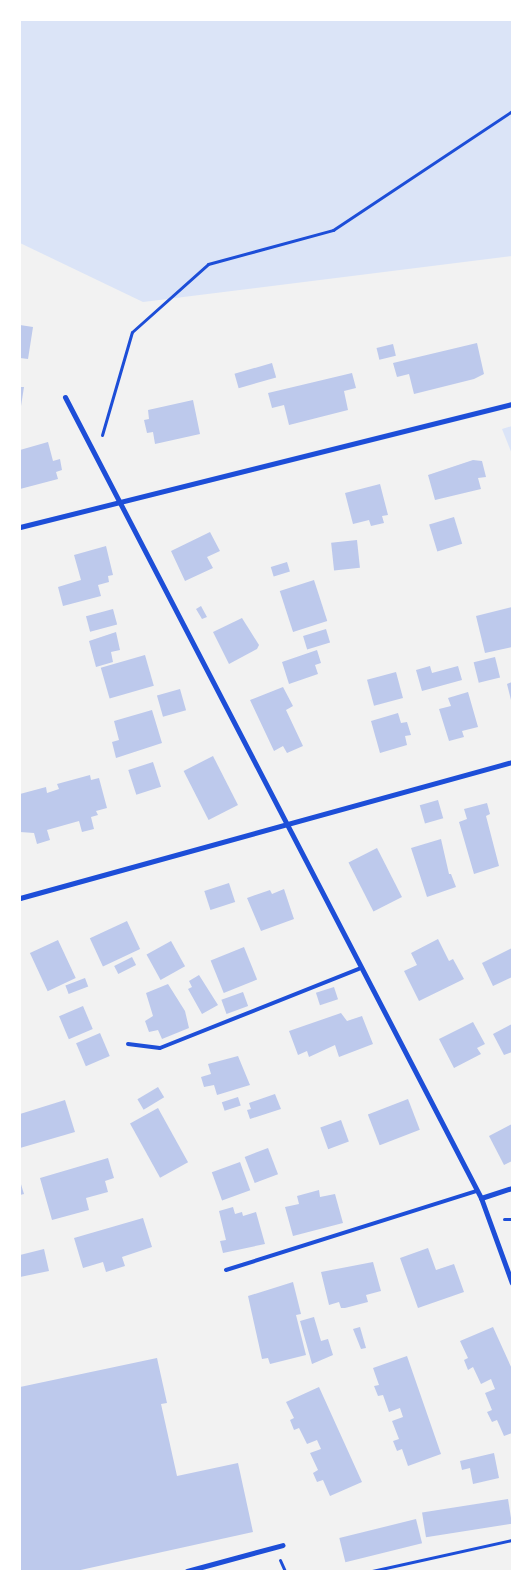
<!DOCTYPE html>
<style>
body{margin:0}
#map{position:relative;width:532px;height:1591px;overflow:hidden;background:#f2f2f2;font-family:"Times New Roman",serif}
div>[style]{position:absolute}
.green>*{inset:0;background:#dbe4f7}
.building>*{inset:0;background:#bdc9ec;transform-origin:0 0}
.path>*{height:3px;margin:-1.5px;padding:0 1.5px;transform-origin:1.5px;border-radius:1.5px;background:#1d4ed8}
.service>*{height:4px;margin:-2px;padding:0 2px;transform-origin:2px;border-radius:2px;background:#1d4ed8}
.minor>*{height:5px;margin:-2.5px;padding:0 2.5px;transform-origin:2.5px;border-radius:2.5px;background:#1d4ed8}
span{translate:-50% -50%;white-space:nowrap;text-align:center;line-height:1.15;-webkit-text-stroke:5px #fff;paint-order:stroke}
.frame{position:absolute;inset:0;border:21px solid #fff;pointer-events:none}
</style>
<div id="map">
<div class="green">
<i style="clip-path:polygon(20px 20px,512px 20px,512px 256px,143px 302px,20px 243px)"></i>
<i style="clip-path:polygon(512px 426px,512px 454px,502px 429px)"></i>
</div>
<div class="building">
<i style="clip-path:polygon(20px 325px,33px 327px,28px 359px,20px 358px)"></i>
<i style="clip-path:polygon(477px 343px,484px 374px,474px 379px,414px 394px,409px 374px,397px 377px,393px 363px)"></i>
<i style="left:393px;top:344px;width:12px;height:17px;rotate:76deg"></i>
<i style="left:272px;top:363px;width:15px;height:39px;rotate:74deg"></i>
<i style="clip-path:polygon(352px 373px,356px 388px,344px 391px,348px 410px,289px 425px,284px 405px,272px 408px,268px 393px)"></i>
<i style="clip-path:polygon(20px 387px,24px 387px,21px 406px,20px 406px)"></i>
<i style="clip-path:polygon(193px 400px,200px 434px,155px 444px,153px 432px,147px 433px,144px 420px,149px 419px,148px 410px)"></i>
<i style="clip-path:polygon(48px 442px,53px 461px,60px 459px,62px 470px,56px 472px,58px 479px,20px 489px,20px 450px)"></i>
<i style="clip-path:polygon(473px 460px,482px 461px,486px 477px,478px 478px,481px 489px,435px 500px,428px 475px)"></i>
<i style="clip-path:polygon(380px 484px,388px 515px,382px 516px,384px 523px,371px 526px,369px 520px,353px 524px,345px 493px)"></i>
<i style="left:454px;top:517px;width:28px;height:26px;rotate:73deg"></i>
<i style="clip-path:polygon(210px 532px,220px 551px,207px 557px,213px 568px,185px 581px,171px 551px)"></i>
<i style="left:357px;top:540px;width:28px;height:26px;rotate:84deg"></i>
<i style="clip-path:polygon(106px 546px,113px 575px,108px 576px,109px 582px,98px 585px,101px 596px,63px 606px,58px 587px,81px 580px,74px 555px)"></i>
<i style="left:287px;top:562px;width:10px;height:17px;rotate:73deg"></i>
<i style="left:314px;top:580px;width:43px;height:36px;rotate:72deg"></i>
<i style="clip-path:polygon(201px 606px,207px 617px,202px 619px,196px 609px)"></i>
<i style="clip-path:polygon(512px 607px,512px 647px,485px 653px,476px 616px)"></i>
<i style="left:113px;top:609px;width:16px;height:28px;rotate:75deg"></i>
<i style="clip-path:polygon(242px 618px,259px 645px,257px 649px,229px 664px,213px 632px)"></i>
<i style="left:326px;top:629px;width:14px;height:24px;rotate:73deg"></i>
<i style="clip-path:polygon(116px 632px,120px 650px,111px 652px,113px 662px,96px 667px,89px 641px)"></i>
<i style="clip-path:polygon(317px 650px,321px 663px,315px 665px,318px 674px,289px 684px,282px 662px)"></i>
<i style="left:145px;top:655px;width:32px;height:46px;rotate:74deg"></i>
<i style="left:495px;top:657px;width:21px;height:22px;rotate:76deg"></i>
<i style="clip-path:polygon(430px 666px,432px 673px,458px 666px,462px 680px,422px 691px,416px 670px)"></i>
<i style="left:396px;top:672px;width:27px;height:30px;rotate:75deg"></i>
<i style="clip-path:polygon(512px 682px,512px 700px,511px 700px,507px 684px)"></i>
<i style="clip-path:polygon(283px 687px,293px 706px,286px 710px,303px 746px,287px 753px,283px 746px,274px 751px,250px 700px)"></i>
<i style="left:180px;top:689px;width:22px;height:24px;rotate:74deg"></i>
<i style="clip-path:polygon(468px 692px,478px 727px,462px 731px,464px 737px,449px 741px,439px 709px,451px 706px,448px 698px)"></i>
<i style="clip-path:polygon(152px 710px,162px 743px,116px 758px,112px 742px,119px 740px,114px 721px)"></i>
<i style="clip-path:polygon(398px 713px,401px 723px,407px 722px,411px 735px,405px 736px,407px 745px,380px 753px,371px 721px)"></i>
<i style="left:213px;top:756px;width:55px;height:33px;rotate:63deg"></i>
<i style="left:153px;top:762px;width:26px;height:26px;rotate:72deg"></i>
<i style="clip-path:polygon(90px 775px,91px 780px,99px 778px,107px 808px,96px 811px,98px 815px,91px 817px,94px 829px,82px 832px,79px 821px,47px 830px,50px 840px,37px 844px,34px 833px,20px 832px,20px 794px,46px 787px,47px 793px,59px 789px,57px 784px)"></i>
<i style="left:438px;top:800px;width:19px;height:19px;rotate:74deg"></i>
<i style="clip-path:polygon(487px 803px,490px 814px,486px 816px,499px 866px,474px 874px,459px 822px,467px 819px,464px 809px)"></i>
<i style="clip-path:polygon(441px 839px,449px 874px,451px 874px,456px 887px,427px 897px,411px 848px)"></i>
<i style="left:377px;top:848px;width:55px;height:32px;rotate:63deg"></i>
<i style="left:229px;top:883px;width:20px;height:26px;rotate:72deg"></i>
<i style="clip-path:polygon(284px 889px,294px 919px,261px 931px,247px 898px,270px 890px,272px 894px)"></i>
<i style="left:127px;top:921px;width:31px;height:41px;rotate:65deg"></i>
<i style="clip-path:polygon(438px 939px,449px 961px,453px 959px,464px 979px,419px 1001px,404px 971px,417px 965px,411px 953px)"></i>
<i style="left:58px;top:940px;width:42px;height:31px;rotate:65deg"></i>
<i style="left:171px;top:941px;width:29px;height:28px;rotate:61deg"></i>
<i style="left:244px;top:947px;width:35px;height:36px;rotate:68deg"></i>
<i style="clip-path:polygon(512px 948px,512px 977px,493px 986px,482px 963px)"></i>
<i style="left:132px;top:957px;width:9px;height:20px;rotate:63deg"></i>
<i style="clip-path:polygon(199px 975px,218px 1005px,202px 1014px,188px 989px,192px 987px,189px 981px)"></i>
<i style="left:85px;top:978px;width:9px;height:21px;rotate:69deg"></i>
<i style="clip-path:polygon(168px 984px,185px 1011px,189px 1028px,162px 1039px,158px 1030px,149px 1032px,145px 1021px,153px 1016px,146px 993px)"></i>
<i style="left:334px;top:987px;width:13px;height:19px;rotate:72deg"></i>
<i style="left:243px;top:992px;width:15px;height:23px;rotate:70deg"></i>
<i style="left:83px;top:1006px;width:25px;height:26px;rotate:67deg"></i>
<i style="clip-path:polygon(341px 1013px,347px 1021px,362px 1016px,373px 1044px,339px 1057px,335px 1045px,309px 1057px,307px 1051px,298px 1055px,289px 1031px)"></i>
<i style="clip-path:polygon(473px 1022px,485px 1044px,477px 1048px,481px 1054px,454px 1068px,439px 1039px)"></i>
<i style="clip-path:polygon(512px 1024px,512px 1052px,504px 1055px,493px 1034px)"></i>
<i style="left:100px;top:1033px;width:25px;height:26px;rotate:67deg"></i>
<i style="clip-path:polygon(238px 1056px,250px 1085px,217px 1095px,214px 1085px,204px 1087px,201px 1077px,211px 1074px,208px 1064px)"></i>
<i style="left:158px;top:1087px;width:12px;height:24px;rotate:59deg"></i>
<i style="clip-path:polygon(275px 1094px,281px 1109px,250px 1119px,247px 1110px,251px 1109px,249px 1103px)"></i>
<i style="left:238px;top:1097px;width:9px;height:17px;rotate:72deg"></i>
<i style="left:408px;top:1099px;width:33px;height:43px;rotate:69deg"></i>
<i style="clip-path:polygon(65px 1100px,75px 1132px,20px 1148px,20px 1114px)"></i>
<i style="left:158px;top:1108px;width:62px;height:32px;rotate:61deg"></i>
<i style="left:341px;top:1120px;width:23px;height:22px;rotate:70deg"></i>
<i style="clip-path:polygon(512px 1124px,512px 1161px,504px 1165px,489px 1136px)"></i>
<i style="left:268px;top:1148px;width:28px;height:25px;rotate:69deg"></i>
<i style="clip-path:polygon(108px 1158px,114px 1178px,105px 1181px,108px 1192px,86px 1198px,89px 1210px,52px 1220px,40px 1178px)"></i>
<i style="left:240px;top:1162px;width:30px;height:30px;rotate:70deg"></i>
<i style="clip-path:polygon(20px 1181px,24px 1194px,20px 1195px)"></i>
<i style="clip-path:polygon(319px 1190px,320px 1197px,335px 1194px,343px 1223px,293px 1236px,285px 1207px,299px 1204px,297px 1196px)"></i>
<i style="clip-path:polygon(233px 1207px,235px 1214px,242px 1212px,243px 1216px,256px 1212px,265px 1244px,223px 1253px,220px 1241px,226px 1240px,219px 1211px)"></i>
<i style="clip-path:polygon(143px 1218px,152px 1247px,122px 1257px,125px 1266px,106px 1272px,103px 1262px,83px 1268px,74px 1238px)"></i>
<i style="clip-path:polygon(428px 1248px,436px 1270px,454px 1264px,464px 1292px,418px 1308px,400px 1258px)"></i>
<i style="clip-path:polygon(44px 1249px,49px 1271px,20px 1277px,20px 1255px)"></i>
<i style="clip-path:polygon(373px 1262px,381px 1291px,366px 1295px,368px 1302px,345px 1308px,341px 1308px,339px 1302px,329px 1305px,321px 1272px)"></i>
<i style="clip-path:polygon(293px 1282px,301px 1314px,296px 1315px,306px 1355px,270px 1364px,268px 1358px,262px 1359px,248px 1296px)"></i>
<i style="clip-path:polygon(314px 1317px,321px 1341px,328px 1339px,333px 1355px,312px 1364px,300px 1321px)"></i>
<i style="clip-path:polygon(360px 1327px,366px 1348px,361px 1349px,353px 1329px)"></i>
<i style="clip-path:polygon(493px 1327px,512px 1369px,512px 1433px,504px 1436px,497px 1420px,492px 1422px,487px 1412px,492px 1410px,485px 1393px,495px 1389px,491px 1379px,481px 1384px,473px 1367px,468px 1370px,464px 1360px,468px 1358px,460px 1341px)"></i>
<i style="clip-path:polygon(407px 1356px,441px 1454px,408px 1466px,402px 1449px,397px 1451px,393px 1441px,399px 1439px,392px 1421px,403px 1417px,400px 1408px,389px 1412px,383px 1395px,378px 1396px,374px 1386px,379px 1385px,373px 1368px)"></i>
<i style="clip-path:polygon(157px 1358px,167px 1403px,161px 1404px,177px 1476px,238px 1463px,253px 1532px,76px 1571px,20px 1571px,20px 1387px)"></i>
<i style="clip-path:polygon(319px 1387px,362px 1482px,330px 1496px,323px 1480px,317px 1482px,313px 1473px,318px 1470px,310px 1453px,321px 1449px,317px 1440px,307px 1444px,299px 1428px,294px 1430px,290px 1420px,294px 1418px,286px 1402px)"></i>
<i style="clip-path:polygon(494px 1453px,499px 1478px,473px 1484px,470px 1468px,462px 1470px,460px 1461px)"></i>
<i style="left:508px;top:1499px;width:25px;height:87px;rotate:81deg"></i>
<i style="left:416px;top:1519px;width:25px;height:79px;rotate:76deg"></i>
</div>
<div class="path">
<i style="left:102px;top:435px;width:107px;rotate:-73.8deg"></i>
<i style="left:132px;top:332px;width:102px;rotate:-41.8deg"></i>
<i style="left:208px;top:264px;width:130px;rotate:-15.2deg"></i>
<i style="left:333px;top:230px;width:215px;rotate:-33.6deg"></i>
<i style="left:504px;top:1219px;width:8px"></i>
<i style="left:280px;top:1560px;width:12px;rotate:66deg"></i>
<i style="left:372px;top:1571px;width:143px;rotate:-12.5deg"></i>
</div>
<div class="service">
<i style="left:128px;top:1044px;width:32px;rotate:7deg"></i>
<i style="left:160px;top:1048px;width:214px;rotate:-21.7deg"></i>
<i style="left:226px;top:1270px;width:263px;rotate:-17.5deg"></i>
</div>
<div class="minor">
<i style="left:65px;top:397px;width:903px;rotate:62.55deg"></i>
<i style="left:481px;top:1198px;width:90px;rotate:70deg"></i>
<i style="left:20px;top:527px;width:507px;rotate:-14.04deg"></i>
<i style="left:20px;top:898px;width:510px;rotate:-15.45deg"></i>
<i style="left:481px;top:1198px;width:33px;rotate:-18deg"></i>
<i style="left:187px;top:1571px;width:99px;rotate:-15.2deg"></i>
</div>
<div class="frame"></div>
</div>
